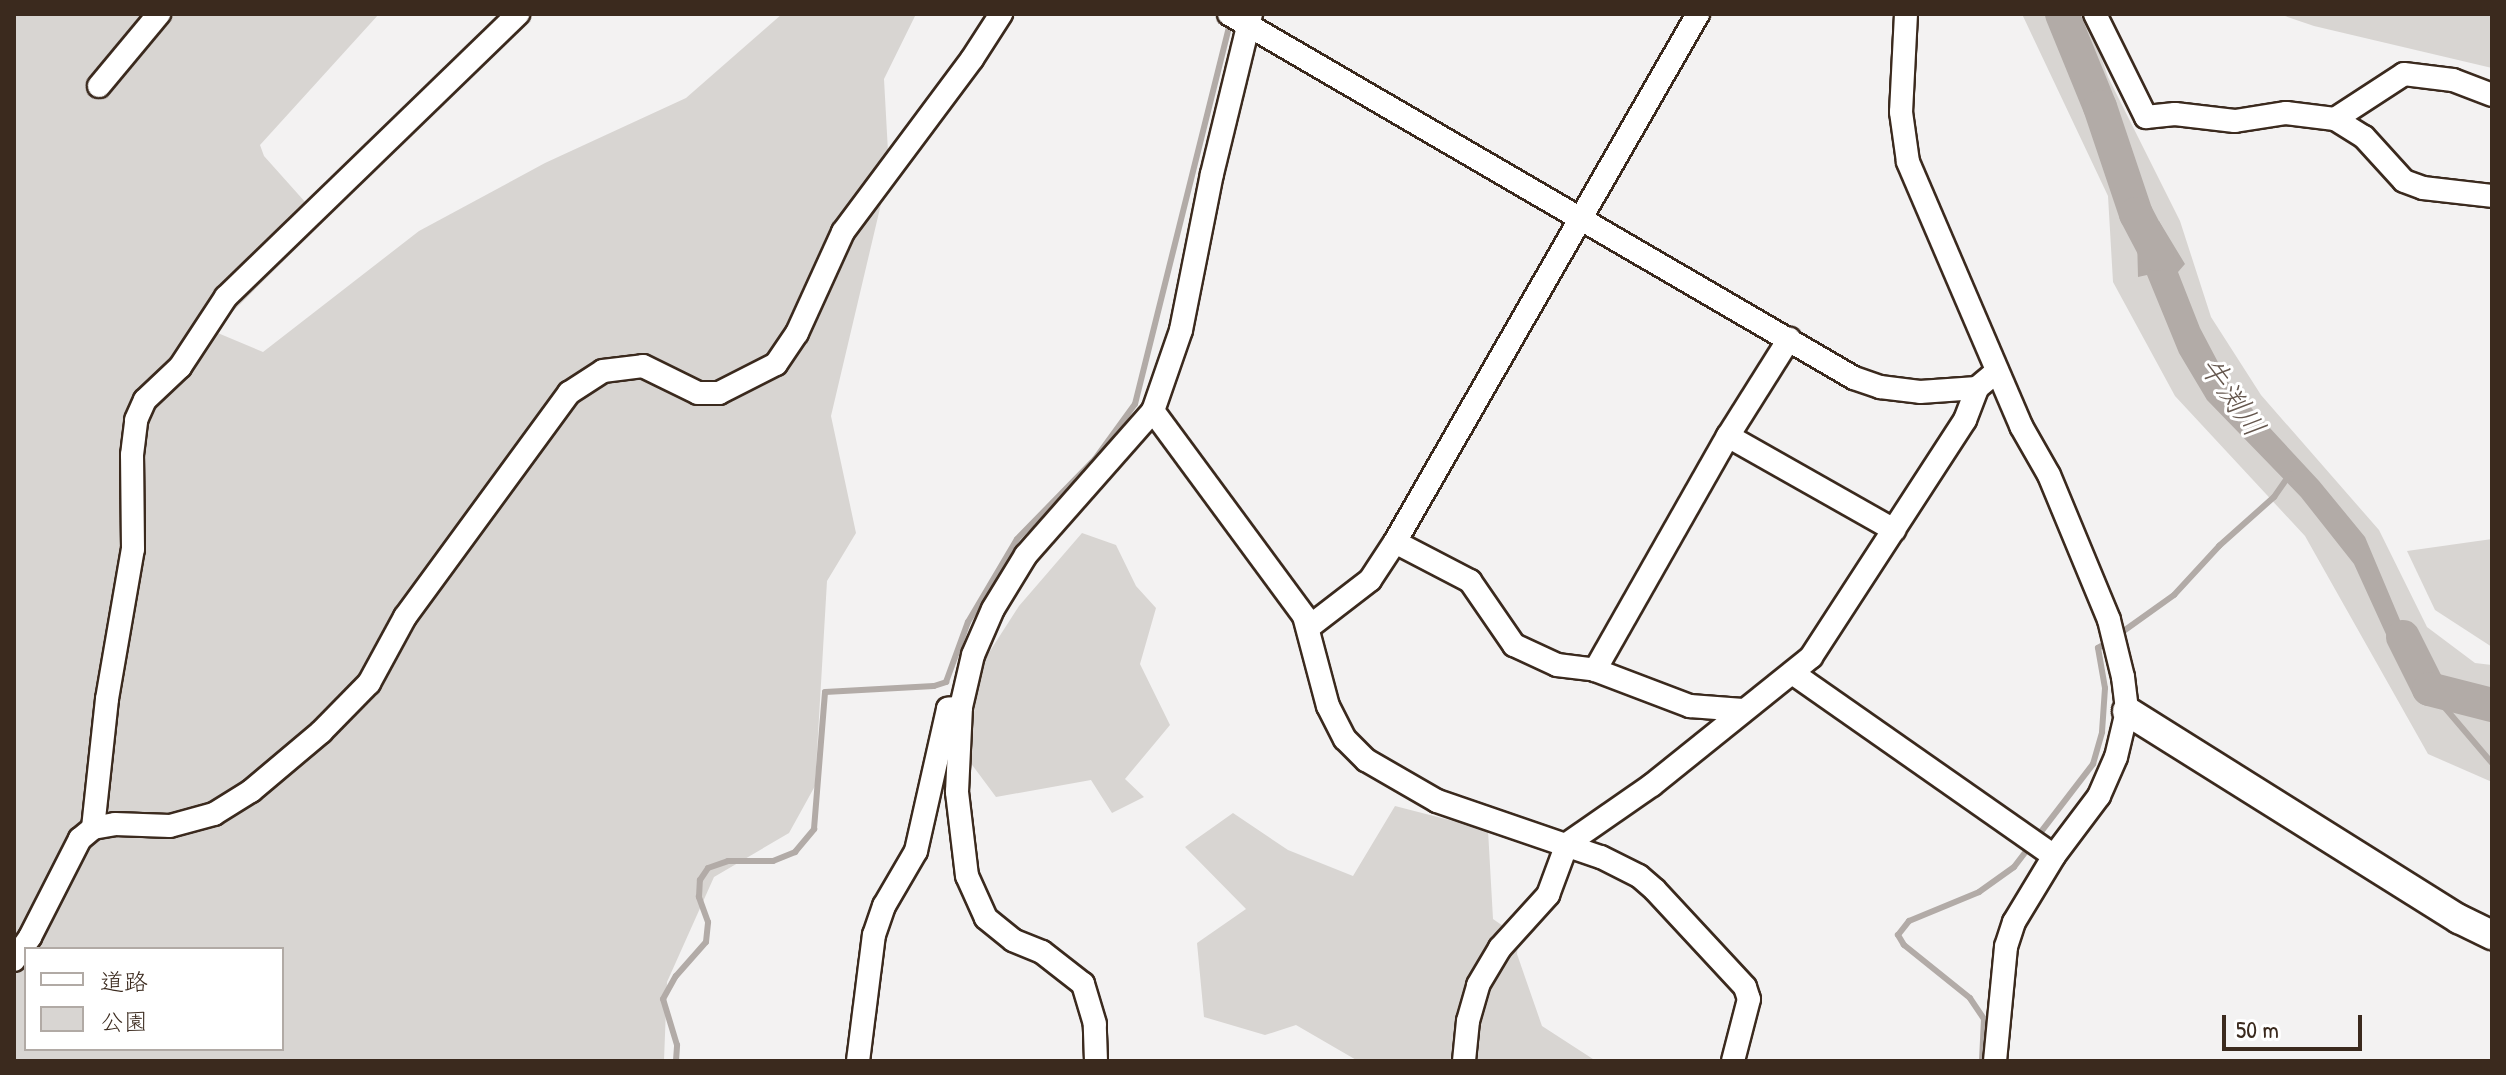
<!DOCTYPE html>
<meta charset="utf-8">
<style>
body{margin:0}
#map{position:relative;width:2506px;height:1075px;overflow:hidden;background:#f3f2f2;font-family:"Patrick Hand","Klee One",sans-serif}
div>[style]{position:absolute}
.green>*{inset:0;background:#d8d5d2}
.water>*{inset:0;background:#b2aba7}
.stream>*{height:6px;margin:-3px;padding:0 3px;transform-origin:3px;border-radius:3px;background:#b2aba7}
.river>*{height:34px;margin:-17px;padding:0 17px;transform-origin:17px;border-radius:17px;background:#b2aba7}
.roads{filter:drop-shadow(2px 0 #3b2a1e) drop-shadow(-2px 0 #3b2a1e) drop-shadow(0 2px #3b2a1e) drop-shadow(0 -2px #3b2a1e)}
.minor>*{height:22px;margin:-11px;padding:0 11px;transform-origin:11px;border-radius:11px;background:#fff}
.tertiary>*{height:28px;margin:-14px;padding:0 14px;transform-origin:14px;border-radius:14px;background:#fff}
span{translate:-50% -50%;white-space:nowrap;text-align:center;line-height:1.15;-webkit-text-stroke:6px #fff;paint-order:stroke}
.water-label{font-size:30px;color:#65574e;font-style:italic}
.frame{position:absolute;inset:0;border:16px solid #3b2a1e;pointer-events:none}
.legend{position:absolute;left:24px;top:947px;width:260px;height:104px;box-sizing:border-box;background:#fff;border:2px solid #b1aaa5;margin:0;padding:10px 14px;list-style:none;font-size:24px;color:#3b2a1e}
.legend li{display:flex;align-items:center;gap:16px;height:40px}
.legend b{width:40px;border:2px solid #b1aaa5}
.scale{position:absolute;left:2222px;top:1015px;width:140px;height:36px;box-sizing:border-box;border:4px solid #3b2a1e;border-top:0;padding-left:10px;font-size:24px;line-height:28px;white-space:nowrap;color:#3b2a1e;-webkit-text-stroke:6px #fff;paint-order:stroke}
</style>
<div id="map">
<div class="green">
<i style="clip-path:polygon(evenodd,14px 14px,379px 14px,260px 145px,264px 156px,323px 222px,213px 331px,263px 352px,419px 231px,545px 163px,686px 98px,782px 14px,916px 14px,884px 79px,889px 170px,831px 416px,856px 533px,827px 581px,815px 786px,789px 833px,714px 877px,667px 982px,664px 1061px,14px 1061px,14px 14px,26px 949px,282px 949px,282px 1049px,26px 1049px,26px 949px)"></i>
<i style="clip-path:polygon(2022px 14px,2086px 14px,2108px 77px,2180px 221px,2211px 317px,2261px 395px,2379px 530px,2427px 627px,2475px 663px,2492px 665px,2492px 782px,2428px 754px,2305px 536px,2175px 396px,2113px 282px,2108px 196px)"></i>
<i style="clip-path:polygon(2279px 14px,2492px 14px,2492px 68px,2314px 26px)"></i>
<i style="clip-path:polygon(1082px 533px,1116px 545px,1136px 586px,1156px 608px,1140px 664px,1170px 725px,1125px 779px,1144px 797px,1112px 813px,1091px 780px,996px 797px,967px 758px,981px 665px,1019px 606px)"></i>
<i style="clip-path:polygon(2492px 539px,2492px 647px,2435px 610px,2407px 551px)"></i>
<i style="clip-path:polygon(1395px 806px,1488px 830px,1493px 919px,1519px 937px,1517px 954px,1542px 1026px,1596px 1061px,1358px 1061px,1296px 1025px,1265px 1035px,1204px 1017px,1197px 943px,1246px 909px,1185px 847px,1233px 813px,1288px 850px,1353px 876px)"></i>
</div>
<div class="water">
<i style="clip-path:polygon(2136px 214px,2152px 224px,2159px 221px,2185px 264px,2178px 272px,2200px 328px,2230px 385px,2319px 481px,2365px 537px,2429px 689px,2395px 654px,2354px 564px,2301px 497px,2207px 400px,2179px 353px,2147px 275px,2138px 277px,2137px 238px,2140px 228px)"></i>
</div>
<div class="stream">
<i style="left:2118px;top:635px;width:69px;rotate:-35.5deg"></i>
<i style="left:2174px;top:595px;width:67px;rotate:-47.4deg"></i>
<i style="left:2219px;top:546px;width:74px;rotate:-41.7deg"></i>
<i style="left:2274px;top:497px;width:28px;rotate:-55deg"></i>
<i style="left:2429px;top:689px;width:97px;rotate:49.6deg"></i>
<i style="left:676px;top:1061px;width:16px;rotate:-86deg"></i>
<i style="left:677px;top:1045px;width:48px;rotate:-106.9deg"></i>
<i style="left:663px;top:999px;width:26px;rotate:-61deg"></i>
<i style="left:676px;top:976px;width:45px;rotate:-48.6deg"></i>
<i style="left:706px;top:942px;width:20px;rotate:-84deg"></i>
<i style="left:708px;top:922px;width:27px;rotate:-110deg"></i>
<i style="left:699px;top:897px;width:17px;rotate:-87deg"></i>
<i style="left:700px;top:880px;width:14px;rotate:-56deg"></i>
<i style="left:708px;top:868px;width:21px;rotate:-19deg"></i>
<i style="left:728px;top:861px;width:45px"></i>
<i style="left:773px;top:861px;width:24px;rotate:-22deg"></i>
<i style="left:795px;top:852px;width:30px;rotate:-50deg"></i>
<i style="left:814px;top:829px;width:137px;rotate:-85.4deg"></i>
<i style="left:825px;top:692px;width:109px;rotate:-3.2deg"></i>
<i style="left:934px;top:686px;width:13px;rotate:-18deg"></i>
<i style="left:946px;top:682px;width:64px;rotate:-69.9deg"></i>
<i style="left:968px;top:622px;width:96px;rotate:-59.4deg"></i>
<i style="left:1017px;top:539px;width:112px;rotate:-45.7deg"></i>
<i style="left:1095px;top:459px;width:68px;rotate:-54deg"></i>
<i style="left:1135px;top:404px;width:394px;rotate:-76deg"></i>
<i style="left:1982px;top:1061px;width:42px;rotate:-87.3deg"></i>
<i style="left:1984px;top:1019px;width:25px;rotate:-124deg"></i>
<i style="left:1970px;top:998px;width:85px;rotate:-141.2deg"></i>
<i style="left:1904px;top:945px;width:12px;rotate:-121deg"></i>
<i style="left:1898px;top:935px;width:18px;rotate:-52deg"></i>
<i style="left:1909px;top:921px;width:76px;rotate:-22.5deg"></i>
<i style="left:1979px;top:892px;width:43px;rotate:-35.5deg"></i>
<i style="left:2014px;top:867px;width:130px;rotate:-52.5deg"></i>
<i style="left:2093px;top:764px;width:33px;rotate:-74deg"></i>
<i style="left:2102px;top:732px;width:44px;rotate:-86.1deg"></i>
<i style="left:2105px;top:688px;width:41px;rotate:-99.9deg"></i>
<i style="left:2098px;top:648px;width:13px;rotate:-32deg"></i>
</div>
<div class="river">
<i style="left:2062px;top:14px;width:100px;rotate:67.8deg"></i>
<i style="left:2100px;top:107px;width:113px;rotate:71.4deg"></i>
<i style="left:2136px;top:214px;width:45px;rotate:62.3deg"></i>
<i style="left:2403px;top:637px;width:58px;rotate:63.4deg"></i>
<i style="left:2429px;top:689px;width:65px;rotate:14.3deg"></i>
</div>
<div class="roads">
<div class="minor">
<i style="left:1229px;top:14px;width:723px;rotate:30.22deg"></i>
<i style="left:1854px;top:378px;width:28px;rotate:19deg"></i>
<i style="left:1880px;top:387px;width:40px;rotate:7.1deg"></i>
<i style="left:1920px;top:392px;width:57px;rotate:-4deg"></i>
<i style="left:1906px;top:14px;width:98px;rotate:92.9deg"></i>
<i style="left:1901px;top:112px;width:50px;rotate:82deg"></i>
<i style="left:1908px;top:162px;width:287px;rotate:66.8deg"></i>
<i style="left:2021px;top:426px;width:56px;rotate:60.3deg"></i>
<i style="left:2049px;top:475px;width:157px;rotate:67.5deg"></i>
<i style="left:2109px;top:620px;width:59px;rotate:76.2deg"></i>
<i style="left:2123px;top:677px;width:34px;rotate:83deg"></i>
<i style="left:2127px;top:711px;width:47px;rotate:103.4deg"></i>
<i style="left:2116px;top:757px;width:43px;rotate:113.6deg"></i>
<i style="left:2099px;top:796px;width:75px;rotate:126.9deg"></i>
<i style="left:2054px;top:856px;width:77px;rotate:121.2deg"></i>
<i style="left:2014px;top:922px;width:26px;rotate:108deg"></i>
<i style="left:2006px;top:947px;width:115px;rotate:95.5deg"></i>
<i style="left:2095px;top:14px;width:115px;rotate:63.7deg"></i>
<i style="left:2146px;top:117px;width:29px;rotate:-6deg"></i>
<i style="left:2175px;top:114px;width:60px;rotate:6.7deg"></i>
<i style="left:2235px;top:121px;width:52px;rotate:-8.9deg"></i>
<i style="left:2286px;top:113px;width:49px;rotate:7deg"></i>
<i style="left:2335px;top:119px;width:82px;rotate:-33.1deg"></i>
<i style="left:2404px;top:74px;width:49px;rotate:7deg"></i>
<i style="left:2453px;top:80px;width:42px;rotate:21deg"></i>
<i style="left:99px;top:86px;width:94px;rotate:-50.2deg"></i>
<i style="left:2335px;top:119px;width:34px;rotate:32deg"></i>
<i style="left:2364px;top:137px;width:59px;rotate:47.7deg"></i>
<i style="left:2404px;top:181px;width:20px;rotate:20deg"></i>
<i style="left:2423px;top:188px;width:69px;rotate:6.6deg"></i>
<i style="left:1153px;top:411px;width:255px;rotate:53.6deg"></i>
<i style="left:1304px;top:616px;width:93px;rotate:75.1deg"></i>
<i style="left:1328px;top:706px;width:37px;rotate:63deg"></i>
<i style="left:1345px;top:739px;width:30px;rotate:45deg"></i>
<i style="left:1366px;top:760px;width:82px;rotate:30deg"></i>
<i style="left:1437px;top:801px;width:173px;rotate:18.9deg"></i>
<i style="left:1601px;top:857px;width:42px;rotate:26.6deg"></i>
<i style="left:1639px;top:876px;width:21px;rotate:41deg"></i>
<i style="left:1655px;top:890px;width:132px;rotate:47.1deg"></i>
<i style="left:1745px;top:987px;width:13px;rotate:72deg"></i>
<i style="left:1749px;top:999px;width:64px;rotate:104.5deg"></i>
<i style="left:1728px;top:436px;width:191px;rotate:29.5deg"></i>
<i style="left:1395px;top:542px;width:85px;rotate:27.5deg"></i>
<i style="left:1470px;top:581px;width:78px;rotate:55.5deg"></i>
<i style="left:1514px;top:645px;width:47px;rotate:24.9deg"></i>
<i style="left:1557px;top:665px;width:38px;rotate:7deg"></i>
<i style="left:1595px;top:670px;width:102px;rotate:20.8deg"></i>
<i style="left:1690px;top:706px;width:53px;rotate:4.3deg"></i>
<i style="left:1309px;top:627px;width:77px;rotate:-37.6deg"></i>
<i style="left:1370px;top:580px;width:45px;rotate:-56.7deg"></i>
<i style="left:1395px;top:542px;width:609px;rotate:-60.15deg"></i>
<i style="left:1595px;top:670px;width:269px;rotate:-60.4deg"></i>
<i style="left:1728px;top:436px;width:115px;rotate:-57.8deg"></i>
<i style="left:1794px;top:674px;width:317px;rotate:35deg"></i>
<i style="left:93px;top:828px;width:130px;rotate:-83.8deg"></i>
<i style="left:107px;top:699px;width:152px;rotate:-80.2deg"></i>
<i style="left:133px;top:549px;width:94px;rotate:-90.6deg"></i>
<i style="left:132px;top:455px;width:35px;rotate:-83deg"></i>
<i style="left:136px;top:420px;width:22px;rotate:-66deg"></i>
<i style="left:145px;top:400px;width:48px;rotate:-43.3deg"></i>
<i style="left:180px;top:367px;width:84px;rotate:-56.7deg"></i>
<i style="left:226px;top:297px;width:407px;rotate:-44.1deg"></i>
<i style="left:14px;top:960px;width:28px;rotate:-55deg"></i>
<i style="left:30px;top:937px;width:110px;rotate:-63deg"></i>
<i style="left:80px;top:839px;width:17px;rotate:-40deg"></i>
<i style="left:93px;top:828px;width:22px;rotate:-10deg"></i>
<i style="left:115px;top:824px;width:55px;rotate:2.1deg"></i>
<i style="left:170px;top:826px;width:46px;rotate:-15.3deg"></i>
<i style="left:214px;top:814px;width:44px;rotate:-31.9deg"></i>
<i style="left:251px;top:791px;width:92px;rotate:-40.1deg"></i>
<i style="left:321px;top:732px;width:69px;rotate:-45.6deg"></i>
<i style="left:369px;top:683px;width:75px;rotate:-61.4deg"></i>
<i style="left:405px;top:617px;width:278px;rotate:-53.8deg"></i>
<i style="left:569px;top:393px;width:40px;rotate:-32.9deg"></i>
<i style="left:603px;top:371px;width:40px;rotate:-7.1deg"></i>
<i style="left:643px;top:366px;width:61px;rotate:26.1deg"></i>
<i style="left:698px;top:393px;width:21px"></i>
<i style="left:719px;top:393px;width:64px;rotate:-27deg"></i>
<i style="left:776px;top:364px;width:37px;rotate:-56deg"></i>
<i style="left:797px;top:333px;width:111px;rotate:-65.5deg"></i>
<i style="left:843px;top:232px;width:216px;rotate:-53.3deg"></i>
<i style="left:972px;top:59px;width:54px;rotate:-57.2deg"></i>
<i style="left:858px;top:1061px;width:127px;rotate:-82.8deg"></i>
<i style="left:874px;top:935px;width:31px;rotate:-71deg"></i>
<i style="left:884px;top:906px;width:64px;rotate:-59.8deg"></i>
<i style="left:916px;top:851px;width:146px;rotate:-77.3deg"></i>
<i style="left:948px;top:709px;width:13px;rotate:-9deg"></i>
<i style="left:1096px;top:1061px;width:37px;rotate:-92deg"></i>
<i style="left:1095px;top:1024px;width:42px;rotate:-106.7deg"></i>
<i style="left:1083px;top:984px;width:52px;rotate:-142deg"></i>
<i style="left:1042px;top:952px;width:31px;rotate:-158deg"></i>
<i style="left:1013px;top:940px;width:35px;rotate:-141deg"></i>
<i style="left:986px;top:918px;width:46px;rotate:-114.3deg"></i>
<i style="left:967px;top:876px;width:85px;rotate:-96.8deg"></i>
<i style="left:957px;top:792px;width:85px;rotate:-87.3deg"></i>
<i style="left:961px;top:707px;width:53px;rotate:-77deg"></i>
<i style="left:973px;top:655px;width:50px;rotate:-66.5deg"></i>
<i style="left:993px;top:609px;width:63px;rotate:-58.6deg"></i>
<i style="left:1026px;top:555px;width:192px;rotate:-48.6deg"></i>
<i style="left:1153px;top:411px;width:86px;rotate:-70.9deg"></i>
<i style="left:1181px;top:330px;width:159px;rotate:-78.8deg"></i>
<i style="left:1212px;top:174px;width:165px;rotate:-76.3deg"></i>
<i style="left:1464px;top:1061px;width:40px;rotate:-84.3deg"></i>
<i style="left:1468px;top:1021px;width:37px;rotate:-74deg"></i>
<i style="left:1478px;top:985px;width:43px;rotate:-59.3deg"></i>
<i style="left:1500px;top:948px;width:72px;rotate:-47.8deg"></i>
<i style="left:1548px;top:895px;width:54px;rotate:-69.6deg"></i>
<i style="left:1567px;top:844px;width:103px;rotate:-34.8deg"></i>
<i style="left:1652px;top:785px;width:204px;rotate:-38.8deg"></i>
<i style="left:1811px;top:657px;width:283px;rotate:-57deg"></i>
<i style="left:1965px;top:420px;width:34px;rotate:-69deg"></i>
<i style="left:1977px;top:388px;width:26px;rotate:-40deg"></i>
</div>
<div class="tertiary">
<i style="left:2127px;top:711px;width:392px;rotate:32.1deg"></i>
<i style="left:2459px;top:919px;width:37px;rotate:26deg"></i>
</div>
</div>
<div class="water-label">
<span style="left:2233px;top:396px;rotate:55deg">牛渕川</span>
</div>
<div class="frame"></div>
<ul class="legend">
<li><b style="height:10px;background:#fff"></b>道路</li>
<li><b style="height:22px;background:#d8d5d2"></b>公園</li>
</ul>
<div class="scale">50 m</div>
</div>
